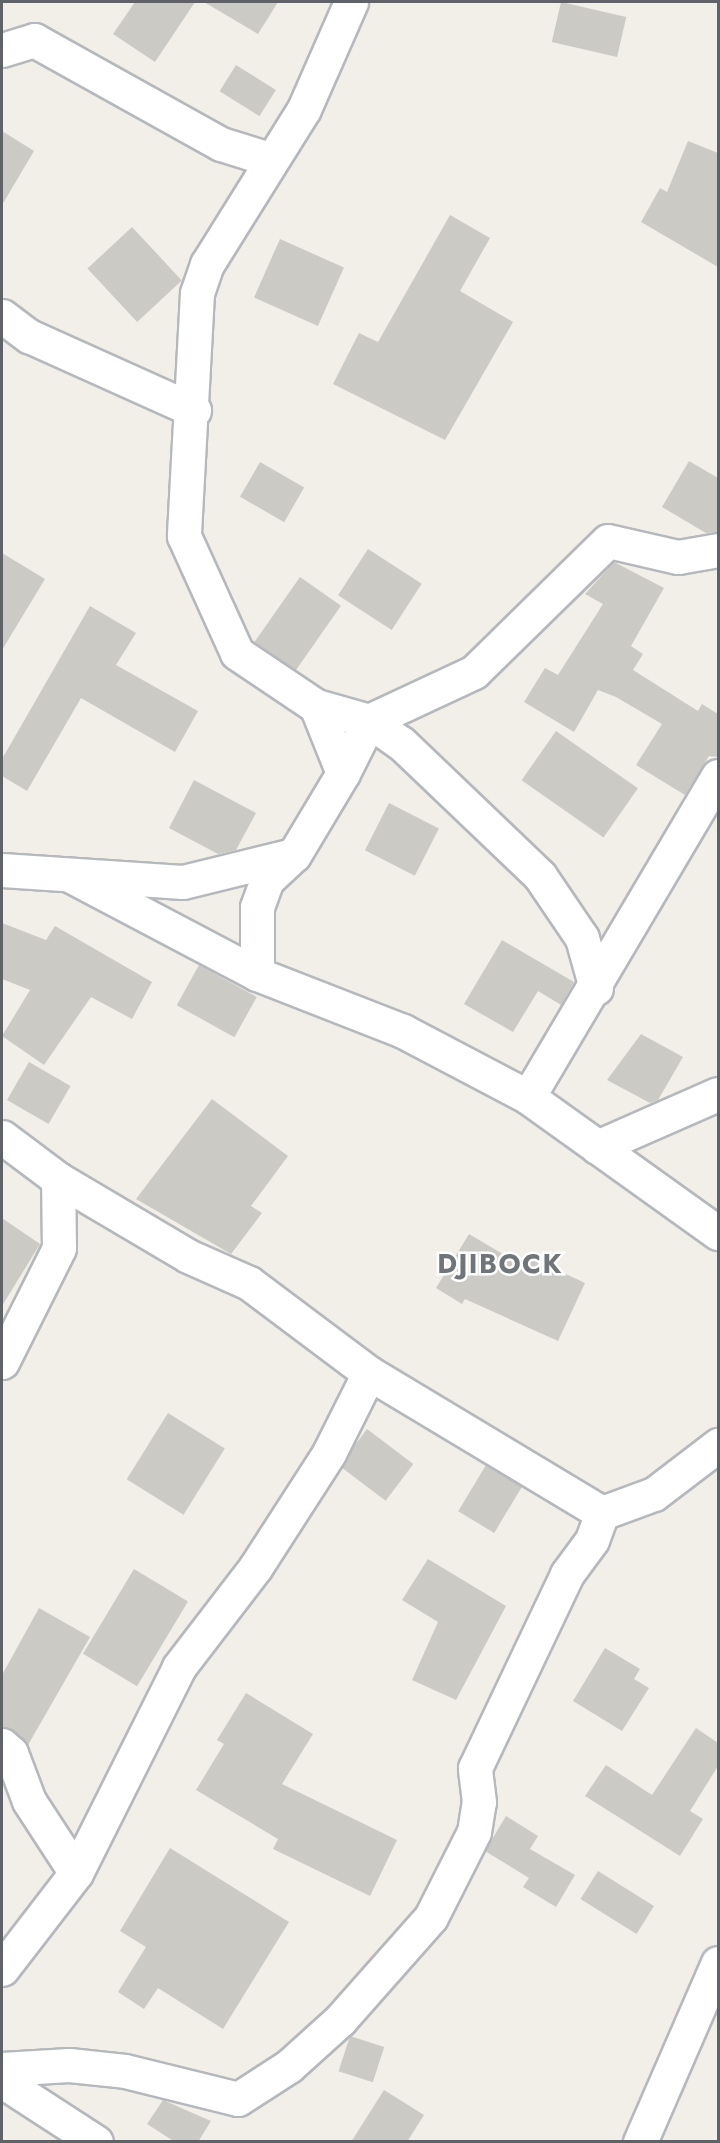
<!DOCTYPE html>
<style>
body{margin:0}
#map{position:relative;width:720px;height:2143px;overflow:hidden;background:#f1efe8;font-family:Jost,sans-serif}
div>[style]{position:absolute}
.building>*{inset:0;background:#cccac5;transform-origin:0 0}
.roads{filter:drop-shadow(2px 0 #b5b8bc) drop-shadow(-2px 0 #b5b8bc) drop-shadow(0 2px #b5b8bc) drop-shadow(0 -2px #b5b8bc)}
.minor>*{height:33px;margin:-16.5px;padding:0 16.5px;transform-origin:16.5px;border-radius:16.5px;background:#fff}
span{translate:-50% -50%;white-space:nowrap;text-align:center;line-height:1.15;-webkit-text-stroke:5px #fff;paint-order:stroke}
.district-label{font-size:27px;color:#70757a;font-weight:700;letter-spacing:1.5px}
.frame{position:absolute;inset:0;border:3px solid #5f6368;pointer-events:none}
</style>
<div id="map">
<div class="building">
<i style="clip-path:polygon(135px 2px,195px 2px,155px 62px,113px 34px)"></i>
<i style="clip-path:polygon(204px 2px,278px 2px,258px 34px)"></i>
<i style="left:561px;top:2px;width:67px;height:41px;rotate:13deg"></i>
<i style="left:236px;top:65px;width:47px;height:31px;rotate:32deg"></i>
<i style="clip-path:polygon(2px 131px,34px 151px,2px 205px)"></i>
<i style="clip-path:polygon(688px 141px,718px 153px,718px 267px,641px 222px,660px 188px,667px 192px)"></i>
<i style="clip-path:polygon(450px 215px,490px 238px,460px 291px,513px 322px,445px 440px,333px 384px,359px 333px,378px 342px)"></i>
<i style="left:132px;top:227px;width:73px;height:61px;rotate:47deg"></i>
<i style="left:280px;top:239px;width:70px;height:64px;rotate:24deg"></i>
<i style="clip-path:polygon(689px 461px,718px 478px,718px 532px,706px 533px,662px 507px)"></i>
<i style="left:260px;top:462px;width:51px;height:40px;rotate:30deg"></i>
<i style="left:368px;top:549px;width:64px;height:55px;rotate:33deg"></i>
<i style="clip-path:polygon(2px 553px,45px 579px,2px 650px)"></i>
<i style="clip-path:polygon(614px 562px,664px 588px,631px 646px,643px 654px,633px 670px,698px 711px,702px 704px,718px 714px,718px 757px,709px 756px,685px 795px,636px 765px,662px 724px,616px 697px,598px 690px,574px 732px,524px 702px,545px 668px,558px 675px,603px 604px,585px 594px)"></i>
<i style="left:300px;top:577px;width:50px;height:79px;rotate:35deg"></i>
<i style="clip-path:polygon(90px 606px,136px 633px,116px 665px,198px 711px,175px 752px,81px 698px,27px 791px,2px 776px,2px 759px)"></i>
<i style="left:556px;top:731px;width:100px;height:60px;rotate:35deg"></i>
<i style="clip-path:polygon(194px 780px,256px 813px,236px 850px,218px 854px,169px 828px)"></i>
<i style="left:389px;top:803px;width:56px;height:53px;rotate:27deg"></i>
<i style="clip-path:polygon(2px 923px,46px 940px,55px 926px,152px 982px,132px 1019px,91px 997px,44px 1065px,2px 1036px,30px 990px,2px 979px)"></i>
<i style="clip-path:polygon(502px 940px,574px 982px,561px 1005px,538px 991px,513px 1032px,464px 1004px)"></i>
<i style="left:199px;top:965px;width:66px;height:46px;rotate:29deg"></i>
<i style="clip-path:polygon(641px 1034px,683px 1057px,658px 1100px,650px 1103px,607px 1080px)"></i>
<i style="left:29px;top:1062px;width:48px;height:44px;rotate:30deg"></i>
<i style="clip-path:polygon(212px 1099px,288px 1156px,251px 1206px,262px 1213px,231px 1254px,136px 1199px)"></i>
<i style="clip-path:polygon(2px 1218px,40px 1244px,2px 1306px)"></i>
<i style="clip-path:polygon(469px 1234px,525px 1267px,530px 1257px,585px 1283px,558px 1341px,465px 1299px,462px 1304px,436px 1288px)"></i>
<i style="left:168px;top:1413px;width:67px;height:78px;rotate:32deg"></i>
<i style="left:367px;top:1429px;width:58px;height:46px;rotate:37deg"></i>
<i style="left:486px;top:1465px;width:42px;height:54px;rotate:31deg"></i>
<i style="clip-path:polygon(428px 1559px,506px 1606px,456px 1700px,412px 1680px,438px 1622px,402px 1600px)"></i>
<i style="left:134px;top:1569px;width:63px;height:99px;rotate:31deg"></i>
<i style="clip-path:polygon(39px 1608px,90px 1637px,28px 1745px,2px 1727px,2px 1675px)"></i>
<i style="clip-path:polygon(605px 1648px,640px 1669px,634px 1679px,649px 1688px,622px 1731px,573px 1701px)"></i>
<i style="clip-path:polygon(246px 1693px,313px 1734px,282px 1784px,397px 1840px,370px 1896px,273px 1849px,278px 1839px,196px 1790px,224px 1744px,217px 1740px)"></i>
<i style="clip-path:polygon(696px 1728px,718px 1743px,718px 1766px,690px 1811px,703px 1819px,680px 1856px,585px 1796px,606px 1765px,652px 1795px)"></i>
<i style="clip-path:polygon(506px 1816px,538px 1836px,530px 1849px,575px 1875px,556px 1907px,523px 1887px,529px 1878px,485px 1851px)"></i>
<i style="clip-path:polygon(170px 1848px,289px 1922px,223px 2029px,158px 1988px,144px 2009px,118px 1992px,146px 1947px,120px 1931px)"></i>
<i style="left:598px;top:1871px;width:66px;height:33px;rotate:32deg"></i>
<i style="left:350px;top:2036px;width:36px;height:37px;rotate:18deg"></i>
<i style="clip-path:polygon(384px 2090px,424px 2115px,407px 2142px,351px 2142px)"></i>
<i style="clip-path:polygon(163px 2100px,211px 2121px,198px 2142px,175px 2142px,147px 2124px)"></i>
</div>
<div class="roads">
<div class="minor">
<i style="left:351px;top:2px;width:117px;rotate:113.7deg"></i>
<i style="left:304px;top:109px;width:183px;rotate:122deg"></i>
<i style="left:207px;top:264px;width:31px;rotate:109deg"></i>
<i style="left:197px;top:293px;width:243px;rotate:93.1deg"></i>
<i style="left:184px;top:536px;width:128px;rotate:65.6deg"></i>
<i style="left:237px;top:653px;width:95px;rotate:33.9deg"></i>
<i style="left:316px;top:706px;width:55px;rotate:15.8deg"></i>
<i style="left:369px;top:721px;width:39px;rotate:35deg"></i>
<i style="left:401px;top:743px;width:192px;rotate:43.7deg"></i>
<i style="left:540px;top:876px;width:75px;rotate:55.9deg"></i>
<i style="left:582px;top:938px;width:52px;rotate:74.4deg"></i>
<i style="left:2px;top:50px;width:34px;rotate:-17deg"></i>
<i style="left:34px;top:40px;width:214px;rotate:29.1deg"></i>
<i style="left:221px;top:144px;width:53px;rotate:17.4deg"></i>
<i style="left:2px;top:316px;width:34px;rotate:37deg"></i>
<i style="left:29px;top:336px;width:181px;rotate:24.2deg"></i>
<i style="left:343px;top:773px;width:58px;rotate:-63.4deg"></i>
<i style="left:369px;top:721px;width:116px;rotate:-25deg"></i>
<i style="left:474px;top:672px;width:187px;rotate:-44.4deg"></i>
<i style="left:608px;top:541px;width:72px;rotate:12.9deg"></i>
<i style="left:678px;top:557px;width:41px;rotate:-9.9deg"></i>
<i style="left:2px;top:870px;width:181px;rotate:3.8deg"></i>
<i style="left:183px;top:882px;width:113px;rotate:-13.8deg"></i>
<i style="left:73px;top:877px;width:208px;rotate:27.8deg"></i>
<i style="left:257px;top:974px;width:157px;rotate:21.3deg"></i>
<i style="left:403px;top:1031px;width:141px;rotate:27.8deg"></i>
<i style="left:528px;top:1097px;width:234px;rotate:35.6deg"></i>
<i style="left:257px;top:974px;width:67px;rotate:-90deg"></i>
<i style="left:257px;top:907px;width:29px;rotate:-70deg"></i>
<i style="left:267px;top:880px;width:37px;rotate:-43deg"></i>
<i style="left:294px;top:855px;width:96px;rotate:-59.1deg"></i>
<i style="left:343px;top:773px;width:72px;rotate:-111.9deg"></i>
<i style="left:528px;top:1097px;width:373px;rotate:-59.4deg"></i>
<i style="left:2px;top:1137px;width:70px;rotate:36.9deg"></i>
<i style="left:58px;top:1179px;width:151px;rotate:30.6deg"></i>
<i style="left:188px;top:1256px;width:67px;rotate:23.9deg"></i>
<i style="left:249px;top:1283px;width:150px;rotate:36.9deg"></i>
<i style="left:369px;top:1373px;width:272px;rotate:31deg"></i>
<i style="left:597px;top:1147px;width:132px;rotate:-23.7deg"></i>
<i style="left:2px;top:1362px;width:127px;rotate:-63.4deg"></i>
<i style="left:59px;top:1248px;width:69px;rotate:-90.8deg"></i>
<i style="left:2px;top:1745px;width:12px;rotate:42deg"></i>
<i style="left:11px;top:1753px;width:51px;rotate:69.4deg"></i>
<i style="left:29px;top:1801px;width:86px;rotate:56.9deg"></i>
<i style="left:2px;top:1969px;width:121px;rotate:-52.4deg"></i>
<i style="left:76px;top:1873px;width:230px;rotate:-63.4deg"></i>
<i style="left:179px;top:1667px;width:125px;rotate:-52.5deg"></i>
<i style="left:255px;top:1568px;width:137px;rotate:-57.2deg"></i>
<i style="left:329px;top:1453px;width:89px;rotate:-63.4deg"></i>
<i style="left:2px;top:2069px;width:67px;rotate:-3.4deg"></i>
<i style="left:69px;top:2065px;width:56px;rotate:6.1deg"></i>
<i style="left:125px;top:2071px;width:116px;rotate:13.9deg"></i>
<i style="left:238px;top:2099px;width:61px;rotate:-32.9deg"></i>
<i style="left:289px;top:2066px;width:69px;rotate:-42deg"></i>
<i style="left:340px;top:2020px;width:137px;rotate:-48.5deg"></i>
<i style="left:431px;top:1917px;width:95px;rotate:-63.2deg"></i>
<i style="left:474px;top:1832px;width:30px;rotate:-81deg"></i>
<i style="left:479px;top:1802px;width:34px;rotate:-97deg"></i>
<i style="left:475px;top:1768px;width:215px;rotate:-64.6deg"></i>
<i style="left:567px;top:1574px;width:42px;rotate:-53.7deg"></i>
<i style="left:592px;top:1540px;width:29px;rotate:-70deg"></i>
<i style="left:602px;top:1513px;width:55px;rotate:-20.1deg"></i>
<i style="left:654px;top:1494px;width:81px;rotate:-37.4deg"></i>
<i style="left:2px;top:2081px;width:112px;rotate:33deg"></i>
<i style="left:640px;top:2142px;width:195px;rotate:-66.5deg"></i>
</div>
</div>
<div class="district-label">
<span style="left:500px;top:1264px">DJIBOCK</span>
</div>
<div class="frame"></div>
</div>
